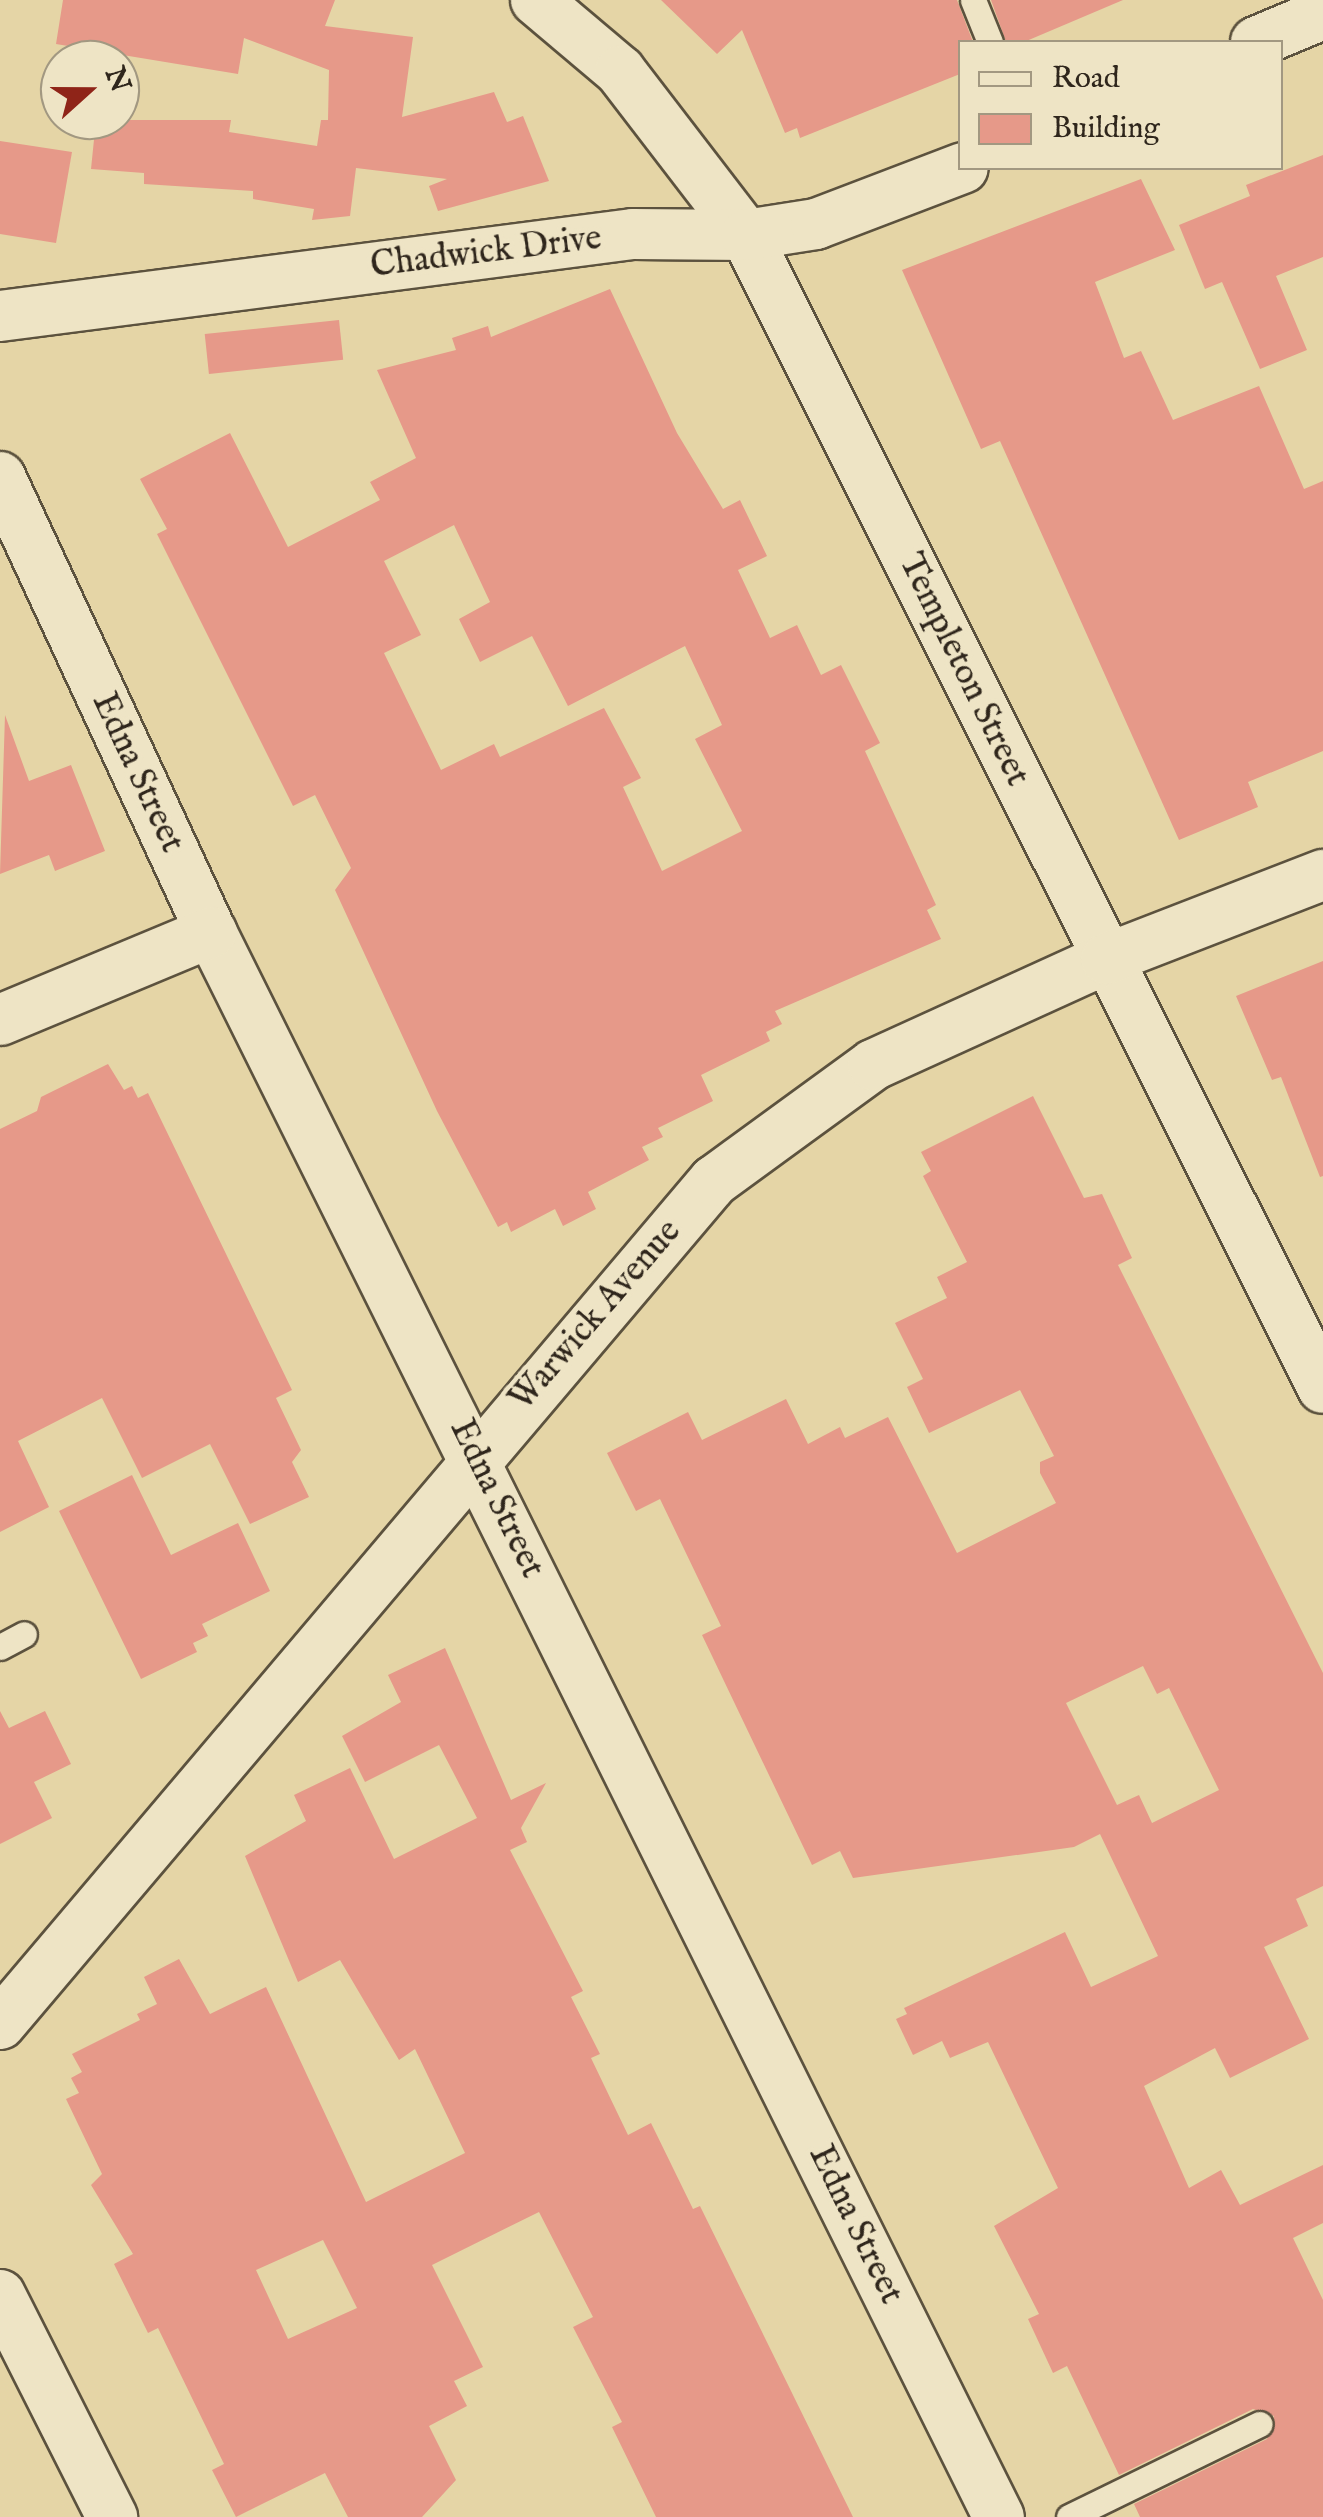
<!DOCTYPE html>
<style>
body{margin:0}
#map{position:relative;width:1323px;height:2517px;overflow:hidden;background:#e5d5a6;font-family:"IM FELL English",serif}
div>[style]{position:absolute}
.building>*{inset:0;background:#e69989;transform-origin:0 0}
.roads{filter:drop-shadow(2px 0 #5c523e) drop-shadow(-2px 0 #5c523e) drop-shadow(0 2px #5c523e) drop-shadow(0 -2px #5c523e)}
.lane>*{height:25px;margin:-12.5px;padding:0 12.5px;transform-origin:12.5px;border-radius:12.5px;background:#eee4c5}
.street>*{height:50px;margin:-25px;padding:0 25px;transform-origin:25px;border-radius:25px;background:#eee4c5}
span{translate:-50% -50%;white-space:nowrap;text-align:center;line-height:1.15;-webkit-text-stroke:9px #eee4c5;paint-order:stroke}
.street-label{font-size:35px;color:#2f261c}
.legend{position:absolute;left:958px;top:40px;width:325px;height:130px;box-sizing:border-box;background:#eee4c5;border:2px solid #a29881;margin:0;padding:12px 18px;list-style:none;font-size:30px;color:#2f261c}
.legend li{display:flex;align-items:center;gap:20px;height:50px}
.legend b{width:50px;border:2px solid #a29881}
.north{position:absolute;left:40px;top:40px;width:100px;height:100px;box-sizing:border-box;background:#eee4c5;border:2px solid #a29881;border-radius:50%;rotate:69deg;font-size:28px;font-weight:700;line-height:40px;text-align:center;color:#2f261c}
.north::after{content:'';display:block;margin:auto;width:35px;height:45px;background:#8f2418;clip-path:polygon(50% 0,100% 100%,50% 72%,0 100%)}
</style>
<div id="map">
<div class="building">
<i style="clip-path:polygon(63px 0,335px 0,325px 26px,413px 37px,402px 117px,494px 92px,507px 122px,523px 116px,549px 181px,438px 211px,429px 186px,447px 179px,356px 168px,350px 216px,312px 220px,314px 209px,253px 199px,253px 191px,144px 184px,144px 173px,91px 169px,96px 120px,231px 120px,229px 132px,317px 146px,321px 120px,328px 120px,329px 70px,244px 38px,238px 74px,56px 44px)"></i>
<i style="clip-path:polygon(661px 0,957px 0,973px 42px,960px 42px,960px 74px,800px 138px,797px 128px,785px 133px,742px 30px,717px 54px)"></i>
<i style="clip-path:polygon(991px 0,1123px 0,1024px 42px,1006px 42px)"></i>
<i style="clip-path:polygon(0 141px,72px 152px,56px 243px,0 234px)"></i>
<i style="clip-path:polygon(1323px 155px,1323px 257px,1276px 276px,1307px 350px,1260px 369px,1222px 282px,1205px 289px,1179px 225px,1250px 196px,1246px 185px)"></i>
<i style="clip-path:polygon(1141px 179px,1175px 250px,1095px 282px,1124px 358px,1141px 351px,1173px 420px,1259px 386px,1304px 489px,1323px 481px,1323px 751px,1248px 782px,1258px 807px,1179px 840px,1000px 441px,981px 449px,902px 270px)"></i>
<i style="clip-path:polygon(evenodd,610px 289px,677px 433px,723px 509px,740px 500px,767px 556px,738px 570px,770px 638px,797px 625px,821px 675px,841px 665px,880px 743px,865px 751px,936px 905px,927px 910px,941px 939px,775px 1011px,782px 1024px,766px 1032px,770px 1041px,701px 1075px,713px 1101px,658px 1128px,663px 1137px,642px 1147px,649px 1160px,588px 1192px,596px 1209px,563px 1226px,555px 1209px,511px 1232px,507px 1222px,498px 1227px,437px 1111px,335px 890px,351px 868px,315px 795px,293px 806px,157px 534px,167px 529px,140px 479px,230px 433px,288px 547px,380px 500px,370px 482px,416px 458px,377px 370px,456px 350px,452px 338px,488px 326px,491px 337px,610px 289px,454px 525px,490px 602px,459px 619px,480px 662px,532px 636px,568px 706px,685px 646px,722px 725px,695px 739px,742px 831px,662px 871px,623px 787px,641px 778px,604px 708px,500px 757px,494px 744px,441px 770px,384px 653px,421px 635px,384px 561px,454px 525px)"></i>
<i style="left:339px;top:320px;width:40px;height:135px;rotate:84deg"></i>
<i style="clip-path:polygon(5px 715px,29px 781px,71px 765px,105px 851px,55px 871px,49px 855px,0 874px)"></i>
<i style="clip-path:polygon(1323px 961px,1323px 1176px,1320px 1177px,1281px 1077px,1272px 1080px,1236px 996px)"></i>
<i style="clip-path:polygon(108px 1064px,124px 1090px,132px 1086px,138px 1098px,148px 1093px,292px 1390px,276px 1398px,301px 1450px,292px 1462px,309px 1497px,250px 1524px,210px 1444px,142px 1478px,102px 1398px,18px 1441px,49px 1507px,0 1532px,0 1129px,37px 1111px,41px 1097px)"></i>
<i style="clip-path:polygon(evenodd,1033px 1096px,1084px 1198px,1102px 1194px,1132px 1258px,1118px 1265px,1323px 1673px,1323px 1886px,1296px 1899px,1308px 1926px,1264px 1947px,1309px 2039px,1230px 2078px,1215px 2048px,1144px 2086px,1189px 2188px,1221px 2170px,1240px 2205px,1323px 2165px,1323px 2223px,1293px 2238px,1323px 2300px,1323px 2517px,1140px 2517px,1134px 2504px,1267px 2439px,1274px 2416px,1253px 2409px,1119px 2475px,1067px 2366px,1053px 2373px,1028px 2319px,1039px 2314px,994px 2226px,1058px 2188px,988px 2042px,950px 2058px,942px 2041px,913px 2055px,896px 2019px,907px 2014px,904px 2008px,1065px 1932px,1091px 1987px,1158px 1956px,1100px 1834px,1074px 1847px,853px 1878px,840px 1851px,812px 1865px,702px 1635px,721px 1626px,660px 1499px,636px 1511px,607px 1453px,688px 1412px,702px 1440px,786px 1399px,808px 1444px,840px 1427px,845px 1438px,888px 1417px,957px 1553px,1056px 1503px,1040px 1473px,1040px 1462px,1054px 1456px,1020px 1390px,929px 1433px,907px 1387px,923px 1379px,895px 1323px,947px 1298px,937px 1277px,967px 1262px,923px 1176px,931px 1171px,921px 1152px,1033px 1096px,1143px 1666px,1157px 1694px,1169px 1688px,1219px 1790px,1152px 1823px,1139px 1795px,1117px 1805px,1066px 1703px,1143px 1666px)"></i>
<i style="clip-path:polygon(132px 1475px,171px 1555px,238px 1523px,270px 1591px,202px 1624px,208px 1636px,193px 1643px,197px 1652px,141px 1679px,59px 1511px)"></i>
<i style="clip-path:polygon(evenodd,445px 1648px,511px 1800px,546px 1783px,521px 1828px,527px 1842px,510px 1850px,583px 1991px,571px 1997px,600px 2054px,591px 2058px,628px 2135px,651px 2123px,693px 2209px,700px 2206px,853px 2517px,656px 2517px,612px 2427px,622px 2422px,573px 2327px,593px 2317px,539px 2212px,432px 2265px,483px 2367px,454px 2381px,467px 2406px,429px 2426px,456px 2480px,422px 2517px,348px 2517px,325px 2473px,236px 2517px,212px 2470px,224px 2464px,158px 2328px,148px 2333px,114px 2264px,133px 2254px,91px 2185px,102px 2174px,66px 2099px,79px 2093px,71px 2078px,82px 2072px,72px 2054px,140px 2020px,137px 2014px,157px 2004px,144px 1977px,179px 1959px,210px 2014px,266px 1987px,366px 2202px,465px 2153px,415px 2049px,399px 2060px,340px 1960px,298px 1982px,245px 1856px,306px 1821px,294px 1795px,350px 1768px,394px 1859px,477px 1818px,439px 1745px,365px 1782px,342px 1736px,401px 1702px,388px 1675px,445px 1648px,323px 2240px,357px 2308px,288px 2339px,256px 2270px,323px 2240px)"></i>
<i style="clip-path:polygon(0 1711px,9px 1728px,45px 1711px,71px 1764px,34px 1782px,52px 1818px,0 1844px)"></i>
</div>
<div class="roads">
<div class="lane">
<i style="left:973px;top:0;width:45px;rotate:68deg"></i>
<i style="left:0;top:1647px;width:27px;rotate:-28deg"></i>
<i style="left:1069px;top:2517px;width:212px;rotate:-26deg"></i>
</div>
<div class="street">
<i style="left:536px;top:0;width:110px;rotate:40.2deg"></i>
<i style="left:620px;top:71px;width:207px;rotate:52.5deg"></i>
<i style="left:746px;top:235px;width:1289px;rotate:63.42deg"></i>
<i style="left:1256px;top:42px;width:73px;rotate:-22.7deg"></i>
<i style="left:0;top:316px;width:638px;rotate:-7.38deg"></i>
<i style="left:633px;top:234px;width:113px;rotate:0.5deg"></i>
<i style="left:746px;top:235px;width:71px;rotate:-8.9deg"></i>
<i style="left:816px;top:224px;width:157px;rotate:-20.9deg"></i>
<i style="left:0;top:477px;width:502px;rotate:65.12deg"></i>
<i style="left:211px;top:932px;width:1770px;rotate:63.57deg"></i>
<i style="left:0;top:1020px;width:229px;rotate:-22.6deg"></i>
<i style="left:0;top:2024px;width:1105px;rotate:-49.74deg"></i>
<i style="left:714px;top:1181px;width:197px;rotate:-36.1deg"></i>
<i style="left:873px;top:1065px;width:256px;rotate:-24.5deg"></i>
<i style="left:1106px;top:959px;width:233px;rotate:-21.2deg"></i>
<i style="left:0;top:2295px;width:249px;rotate:63.2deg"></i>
</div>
</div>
<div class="street-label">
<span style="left:486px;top:253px;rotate:-7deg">Chadwick Drive</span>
<span style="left:963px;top:670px;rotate:64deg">Templeton Street</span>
<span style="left:137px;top:773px;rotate:65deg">Edna Street</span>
<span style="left:596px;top:1316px;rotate:-49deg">Warwick Avenue</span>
<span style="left:496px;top:1499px;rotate:64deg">Edna Street</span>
<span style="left:855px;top:2225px;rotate:64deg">Edna Street</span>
</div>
<ul class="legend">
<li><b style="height:12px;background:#eee4c5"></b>Road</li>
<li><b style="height:28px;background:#e69989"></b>Building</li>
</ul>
<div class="north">N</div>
</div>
